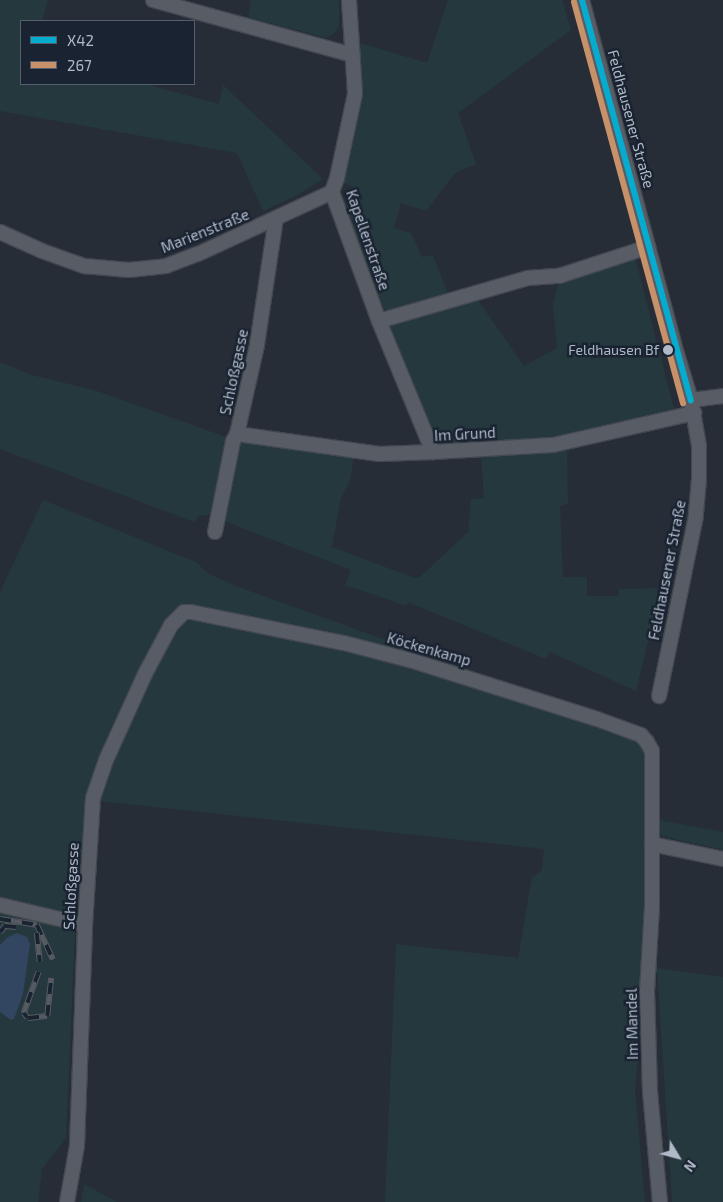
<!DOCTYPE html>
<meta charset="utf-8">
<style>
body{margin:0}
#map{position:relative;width:723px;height:1202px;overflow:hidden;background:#272d37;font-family:"Exo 2",sans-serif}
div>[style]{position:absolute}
.green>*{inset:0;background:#24383d}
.water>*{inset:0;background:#324561}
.roads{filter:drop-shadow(1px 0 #434850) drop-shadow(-1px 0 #434850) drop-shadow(0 1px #434850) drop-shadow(0 -1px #434850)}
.minor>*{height:14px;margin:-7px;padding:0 7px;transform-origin:7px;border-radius:7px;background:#585c64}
.rail>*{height:5.5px;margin-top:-2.75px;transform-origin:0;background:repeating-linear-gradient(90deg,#1a2331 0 11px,#565a62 0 22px);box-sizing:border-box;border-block:1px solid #565a62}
.bus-1>*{height:6px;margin:-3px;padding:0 3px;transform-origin:3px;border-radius:3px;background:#06acd0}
.bus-2>*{height:6px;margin:-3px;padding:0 3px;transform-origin:3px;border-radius:3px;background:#c7916a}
.dots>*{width:14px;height:14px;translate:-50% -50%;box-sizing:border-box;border:2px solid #1a2331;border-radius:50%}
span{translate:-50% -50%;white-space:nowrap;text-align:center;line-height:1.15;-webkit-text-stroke:5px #1a2331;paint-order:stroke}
.bus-label{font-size:14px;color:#b0b9c8}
.right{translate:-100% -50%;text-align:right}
.street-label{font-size:15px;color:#b0b9c8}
.legend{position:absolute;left:20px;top:20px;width:175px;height:65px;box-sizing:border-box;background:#1a2331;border:1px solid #565f6d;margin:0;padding:6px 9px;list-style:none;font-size:15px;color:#b0b9c8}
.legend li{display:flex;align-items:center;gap:10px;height:25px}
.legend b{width:25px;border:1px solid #565f6d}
.north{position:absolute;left:653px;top:1132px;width:50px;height:50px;-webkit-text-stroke:4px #1a2331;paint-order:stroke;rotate:127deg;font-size:14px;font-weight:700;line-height:20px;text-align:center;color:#b0b9c8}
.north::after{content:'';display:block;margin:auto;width:18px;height:22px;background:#b0b9c8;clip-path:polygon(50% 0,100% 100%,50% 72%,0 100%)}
</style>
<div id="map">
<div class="green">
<i style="clip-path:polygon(0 0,48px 0,42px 21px,21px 21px,21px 84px,145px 84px,219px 104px,223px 85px,323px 179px,297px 195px,263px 211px,237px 153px,0 111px)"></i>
<i style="clip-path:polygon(251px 0,339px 0,339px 26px,333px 34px,326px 38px,248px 17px)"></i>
<i style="clip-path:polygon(448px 0,562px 0,571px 30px,458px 113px,476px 164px,455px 173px,426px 211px,401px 203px,394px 228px,411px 233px,422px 257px,433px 255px,449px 296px,390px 312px,381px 307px,345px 201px,354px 201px,354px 187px,343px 183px,361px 102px,362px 83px,360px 43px,427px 63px)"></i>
<i style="clip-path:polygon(635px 257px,674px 409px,552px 437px,441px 445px,434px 439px,387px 322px,475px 296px,524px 366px,557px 348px,553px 305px,559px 280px)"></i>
<i style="clip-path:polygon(0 362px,32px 375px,94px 390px,229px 438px,212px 514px,199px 516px,194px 522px,0 449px)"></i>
<i style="clip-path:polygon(240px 439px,354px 456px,350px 481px,341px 498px,332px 547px,415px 578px,420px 577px,468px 532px,471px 499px,484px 498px,481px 456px,553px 452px,567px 448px,568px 504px,560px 506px,563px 577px,587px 577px,587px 596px,619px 596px,619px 589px,661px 588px,636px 691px,550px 652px,546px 659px,408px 602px,407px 606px,345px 585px,351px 570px,222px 520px)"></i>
<i style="clip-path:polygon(43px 500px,196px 562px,209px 574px,236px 586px,547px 698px,645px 743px,650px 921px,635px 1090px,645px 1202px,385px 1202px,396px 944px,518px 958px,532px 877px,542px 870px,544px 849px,99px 801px,90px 915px,76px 912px,70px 916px,0 900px,0 592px)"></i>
<i style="clip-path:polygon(659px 820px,723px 832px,723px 850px,662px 836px,658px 831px)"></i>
<i style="clip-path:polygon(0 910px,70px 925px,75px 932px,66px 1138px,42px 1169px,38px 1202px,0 1202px)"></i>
<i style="clip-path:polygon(657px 968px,723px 977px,723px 1202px,672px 1202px)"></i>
<i style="clip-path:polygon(84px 1184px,117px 1202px,81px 1202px)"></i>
</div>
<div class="water">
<i style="clip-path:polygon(17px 933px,27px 937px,30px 944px,23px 994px,14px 1019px,11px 1020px,0 1012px,0 945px,8px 937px)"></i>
</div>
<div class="roads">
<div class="minor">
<i style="left:153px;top:0;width:207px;rotate:15.4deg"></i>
<i style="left:349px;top:0;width:94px;rotate:86.3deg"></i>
<i style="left:355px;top:94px;width:86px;rotate:102.1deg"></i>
<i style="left:337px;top:178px;width:15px;rotate:110deg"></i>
<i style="left:332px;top:192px;width:137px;rotate:70deg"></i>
<i style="left:379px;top:321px;width:142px;rotate:67.6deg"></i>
<i style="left:582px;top:0;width:356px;rotate:75deg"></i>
<i style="left:674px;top:344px;width:59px;rotate:73.1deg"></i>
<i style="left:691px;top:400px;width:47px;rotate:80.1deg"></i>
<i style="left:699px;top:446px;width:33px;rotate:90deg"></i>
<i style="left:699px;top:479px;width:37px;rotate:95deg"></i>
<i style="left:696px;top:516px;width:184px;rotate:101.6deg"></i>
<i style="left:0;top:232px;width:46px;rotate:24.3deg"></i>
<i style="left:42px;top:251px;width:45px;rotate:19.7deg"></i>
<i style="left:84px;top:266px;width:45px;rotate:5.1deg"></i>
<i style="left:129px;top:270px;width:37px;rotate:-6deg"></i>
<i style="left:166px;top:266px;width:34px;rotate:-21deg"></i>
<i style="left:198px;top:254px;width:148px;rotate:-24.8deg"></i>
<i style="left:379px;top:321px;width:155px;rotate:-16.1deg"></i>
<i style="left:528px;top:278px;width:31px;rotate:-4deg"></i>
<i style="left:559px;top:276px;width:94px;rotate:-18deg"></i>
<i style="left:691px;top:400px;width:32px;rotate:-7deg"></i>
<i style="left:237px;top:434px;width:144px;rotate:8deg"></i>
<i style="left:380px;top:454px;width:53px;rotate:-2.2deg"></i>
<i style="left:433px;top:452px;width:120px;rotate:-3.3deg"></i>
<i style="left:553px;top:445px;width:145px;rotate:-12.8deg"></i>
<i style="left:215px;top:532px;width:93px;rotate:-78.8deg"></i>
<i style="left:233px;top:441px;width:8px;rotate:-60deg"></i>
<i style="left:237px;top:434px;width:91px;rotate:-77.3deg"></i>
<i style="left:257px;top:345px;width:128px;rotate:-81.5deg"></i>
<i style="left:652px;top:844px;width:73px;rotate:11.9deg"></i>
<i style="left:0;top:905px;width:87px;rotate:13.2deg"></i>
<i style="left:67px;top:1202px;width:57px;rotate:-79.9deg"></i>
<i style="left:77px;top:1146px;width:221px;rotate:-87.9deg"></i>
<i style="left:85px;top:925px;width:127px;rotate:-86.4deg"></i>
<i style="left:93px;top:798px;width:40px;rotate:-71.1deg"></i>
<i style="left:106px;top:760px;width:94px;rotate:-65.6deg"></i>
<i style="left:145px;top:674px;width:55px;rotate:-62deg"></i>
<i style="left:171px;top:625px;width:18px;rotate:-45deg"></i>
<i style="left:184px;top:612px;width:7px"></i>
<i style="left:191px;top:612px;width:156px;rotate:11.5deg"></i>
<i style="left:344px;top:643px;width:71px;rotate:14.6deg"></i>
<i style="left:413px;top:661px;width:193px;rotate:17.5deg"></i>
<i style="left:597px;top:719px;width:47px;rotate:20deg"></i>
<i style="left:641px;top:735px;width:9px;rotate:49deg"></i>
<i style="left:647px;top:742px;width:10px;rotate:61deg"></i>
<i style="left:652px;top:751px;width:156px;rotate:90deg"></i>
<i style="left:652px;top:907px;width:84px;rotate:93.4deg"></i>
<i style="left:647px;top:991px;width:100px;rotate:88.3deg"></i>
<i style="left:650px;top:1091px;width:111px;rotate:84.9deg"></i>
</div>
</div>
<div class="rail">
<i style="left:0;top:919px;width:37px;rotate:9deg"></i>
<i style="left:37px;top:925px;width:38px;rotate:65deg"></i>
<i style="left:0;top:932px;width:8px;rotate:-50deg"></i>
<i style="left:5px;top:926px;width:11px;rotate:5deg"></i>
<i style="left:37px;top:933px;width:29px;rotate:84deg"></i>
<i style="left:39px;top:972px;width:44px;rotate:110.1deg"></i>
<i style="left:24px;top:1013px;width:6px;rotate:51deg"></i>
<i style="left:28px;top:1018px;width:19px;rotate:-6deg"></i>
<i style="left:47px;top:1016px;width:38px;rotate:-84deg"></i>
</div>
<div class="bus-1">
<i style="left:582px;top:0;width:415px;rotate:74.8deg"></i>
</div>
<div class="bus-2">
<i style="left:574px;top:2px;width:416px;rotate:74.8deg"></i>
</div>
<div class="dots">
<i style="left:668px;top:350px;background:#b0b9c8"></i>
</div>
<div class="bus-label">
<span class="right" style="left:659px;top:350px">Feldhausen Bf</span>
</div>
<div class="street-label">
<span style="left:631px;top:119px;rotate:75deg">Feldhausener Straße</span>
<span style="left:205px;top:231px;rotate:-22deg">Marienstraße</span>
<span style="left:368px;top:240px;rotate:71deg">Kapellenstraße</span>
<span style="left:234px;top:372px;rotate:-78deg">Schloßgasse</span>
<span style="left:465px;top:434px;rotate:-3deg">Im Grund</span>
<span style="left:667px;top:570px;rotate:-79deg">Feldhausener Straße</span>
<span style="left:429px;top:649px;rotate:16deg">Köckenkamp</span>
<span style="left:71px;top:886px;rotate:-87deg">Schloßgasse</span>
<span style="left:632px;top:1024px;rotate:-91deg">Im Mandel</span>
</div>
<ul class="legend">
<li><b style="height:6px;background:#06acd0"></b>X42</li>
<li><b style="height:6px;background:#c7916a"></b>267</li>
</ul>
<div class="north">N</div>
</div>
